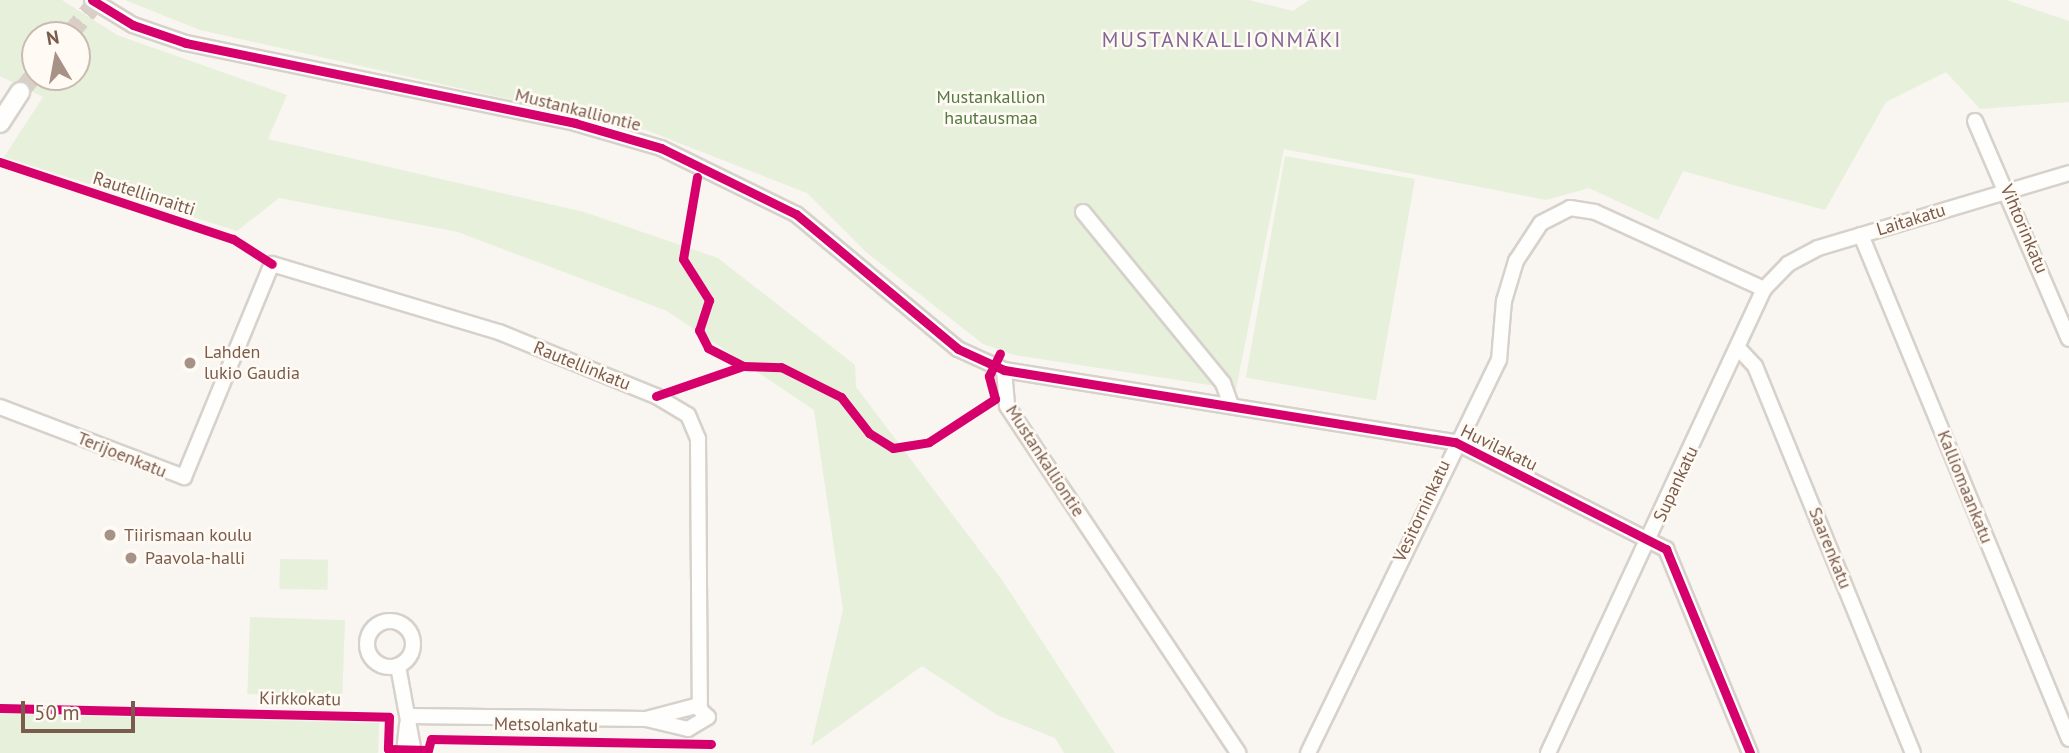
<!DOCTYPE html>
<meta charset="utf-8">
<style>
body{margin:0}
#map{position:relative;width:2069px;height:753px;overflow:hidden;background:#f9f5f0;font-family:"PT Sans",sans-serif}
div>[style]{position:absolute}
.green>*{inset:0;background:#e7f0db;transform-origin:0 0}
.tertiary-tunnel>*{height:18px;margin-top:-9px;transform-origin:0;background:repeating-linear-gradient(90deg,#d9cfc7 0 18px,transparent 0 27px)}
.roads{filter:drop-shadow(2px 0 #d7d1cb) drop-shadow(-2px 0 #d7d1cb) drop-shadow(0 2px #d7d1cb) drop-shadow(0 -2px #d7d1cb)}
.minor>*{height:14px;margin:-7px;padding:0 7px;transform-origin:7px;border-radius:7px;background:#fefefd}
.minor>.ring{margin:-7px;padding:0;box-sizing:content-box;background:none;border:14px solid #fefefd;border-radius:50%}
.tertiary>*{height:18px;margin:-9px;padding:0 9px;transform-origin:9px;border-radius:9px;background:#fefefd}
.cycleway>*{height:9px;margin:-4.5px;padding:0 4.5px;transform-origin:4.5px;border-radius:4.5px;background:#d6006c}
.dots>*{width:19px;height:19px;translate:-50% -50%;box-sizing:border-box;border:4px solid #fffaf3;border-radius:50%}
span{translate:-50% -50%;white-space:nowrap;text-align:center;line-height:1.15;-webkit-text-stroke:5px #fffaf3;paint-order:stroke}
.park-label{font-size:18px;color:#537a41}
.street-label{font-size:18px;color:#7a5c4d}
.poi-label{font-size:18px;color:#7a5c4d}
.left{translate:0 -50%;text-align:left}
.quarter-label{font-size:21px;color:#846695;letter-spacing:2px}
.north{position:absolute;left:21px;top:21px;width:70px;height:70px;box-sizing:border-box;background:#fffaf3;border:2px solid #cabbb1;border-radius:50%;rotate:350deg;font-size:19px;font-weight:700;line-height:28px;text-align:center;color:#7a5c4d}
.north::after{content:'';display:block;margin:auto;width:24px;height:32px;background:#a69286;clip-path:polygon(50% 0,100% 100%,50% 72%,0 100%)}
.scale{position:absolute;left:21px;top:701px;width:114px;height:32px;box-sizing:border-box;border:4px solid #7a5c4d;border-top:0;padding-left:9px;font-size:21px;line-height:24px;white-space:nowrap;color:#7a5c4d;-webkit-text-stroke:5px #fffaf3;paint-order:stroke}
</style>
<div id="map">
<div class="green">
<i style="clip-path:polygon(evenodd,0 0,62px 0,117px 35px,287px 95px,268px 139px,584px 212px,718px 258px,855px 365px,856px 387px,1002px 580px,1115px 753px,1064px 753px,1055px 738px,997px 715px,922px 666px,811px 746px,843px 610px,814px 410px,667px 311px,458px 232px,279px 198px,237px 231px,4px 157px,43px 97px,0 76px,0 0,35px 35px,77px 35px,77px 77px,35px 77px,35px 35px)"></i>
<i style="clip-path:polygon(125px 0,1249px 0,1293px 11px,1309px 0,2007px 0,2069px 21px,2069px 102px,1980px 109px,1946px 72px,1886px 102px,1825px 210px,1683px 171px,1658px 220px,1589px 188px,1546px 200px,1284px 149px,1236px 389px,1014px 355px,983px 344px,866px 252px,807px 193px,646px 130px,200px 30px)"></i>
<i style="left:1285px;top:156px;width:132px;height:225px;rotate:10deg"></i>
<i style="left:280px;top:559px;width:48px;height:30px;rotate:1deg"></i>
<i style="left:250px;top:617px;width:95px;height:77px;rotate:2deg"></i>
<i style="clip-path:polygon(0 714px,379px 723px,378px 753px,0 753px)"></i>
</div>
<div class="tertiary-tunnel">
<i style="left:69px;top:35px;width:45px;rotate:-50.4deg"></i>
<i style="left:20px;top:92px;width:23px;rotate:-50deg"></i>
</div>
<div class="roads">
<div class="minor">
<i style="left:92px;top:0;width:48px;rotate:31.4deg"></i>
<i style="left:133px;top:25px;width:56px;rotate:18.8deg"></i>
<i style="left:186px;top:43px;width:397px;rotate:11.6deg"></i>
<i style="left:575px;top:123px;width:90px;rotate:16.2deg"></i>
<i style="left:661px;top:148px;width:150px;rotate:26.1deg"></i>
<i style="left:796px;top:214px;width:211px;rotate:39.8deg"></i>
<i style="left:958px;top:349px;width:51px;rotate:24.5deg"></i>
<i style="left:1004px;top:370px;width:457px;rotate:9.1deg"></i>
<i style="left:1455px;top:442px;width:237px;rotate:26.9deg"></i>
<i style="left:1666px;top:549px;width:221px;rotate:67.6deg"></i>
<i style="left:1975px;top:121px;width:237px;rotate:66.7deg"></i>
<i style="left:1083px;top:212px;width:221px;rotate:50.7deg"></i>
<i style="left:1223px;top:383px;width:23px;rotate:70deg"></i>
<i style="left:1861px;top:235px;width:545px;rotate:67.57deg"></i>
<i style="left:1739px;top:349px;width:23px;rotate:47deg"></i>
<i style="left:1755px;top:366px;width:418px;rotate:67.8deg"></i>
<i style="left:1004px;top:370px;width:36px;rotate:85deg"></i>
<i style="left:1007px;top:406px;width:417px;rotate:56.3deg"></i>
<i style="left:0;top:407px;width:197px;rotate:20.8deg"></i>
<i style="left:184px;top:477px;width:230px;rotate:-67.6deg"></i>
<i style="left:272px;top:264px;width:237px;rotate:16.7deg"></i>
<i style="left:499px;top:332px;width:170px;rotate:22.2deg"></i>
<i style="left:656px;top:396px;width:37px;rotate:31deg"></i>
<i style="left:688px;top:415px;width:26px;rotate:67deg"></i>
<i style="left:698px;top:439px;width:267px;rotate:89.6deg"></i>
<i class="ring" style="left:367px;top:621px;width:32px;height:32px"></i>
<i style="left:398px;top:666px;width:88px;rotate:79.6deg"></i>
<i style="left:409px;top:716px;width:237px;rotate:0.7deg"></i>
<i style="left:646px;top:719px;width:52px;rotate:-14.6deg"></i>
<i style="left:696px;top:706px;width:16px;rotate:43deg"></i>
<i style="left:708px;top:717px;width:23px;rotate:149deg"></i>
<i style="left:688px;top:729px;width:43px;rotate:-166.6deg"></i>
<i style="left:404px;top:753px;width:29px;rotate:-84deg"></i>
<i style="left:1308px;top:753px;width:437px;rotate:-64.1deg"></i>
<i style="left:1499px;top:360px;width:59px;rotate:-85.2deg"></i>
<i style="left:1504px;top:301px;width:42px;rotate:-73.3deg"></i>
<i style="left:1516px;top:261px;width:45px;rotate:-56.7deg"></i>
<i style="left:1541px;top:223px;width:33px;rotate:-27deg"></i>
<i style="left:1570px;top:208px;width:25px;rotate:9deg"></i>
<i style="left:1595px;top:212px;width:186px;rotate:24.5deg"></i>
<i style="left:1548px;top:753px;width:512px;rotate:-65.04deg"></i>
<i style="left:1764px;top:289px;width:35px;rotate:-46deg"></i>
<i style="left:1788px;top:264px;width:34px;rotate:-28deg"></i>
<i style="left:1818px;top:248px;width:262px;rotate:-16.6deg"></i>
</div>
<div class="tertiary">
<i style="left:0;top:123px;width:37px;rotate:-57deg"></i>
</div>
</div>
<div class="cycleway">
<i style="left:92px;top:0;width:48px;rotate:31.4deg"></i>
<i style="left:133px;top:25px;width:56px;rotate:18.8deg"></i>
<i style="left:186px;top:43px;width:397px;rotate:11.6deg"></i>
<i style="left:575px;top:123px;width:90px;rotate:16.2deg"></i>
<i style="left:661px;top:148px;width:150px;rotate:26.1deg"></i>
<i style="left:796px;top:214px;width:211px;rotate:39.8deg"></i>
<i style="left:958px;top:349px;width:51px;rotate:24.5deg"></i>
<i style="left:1004px;top:370px;width:457px;rotate:9.1deg"></i>
<i style="left:1455px;top:442px;width:237px;rotate:26.9deg"></i>
<i style="left:1666px;top:549px;width:221px;rotate:67.6deg"></i>
<i style="left:0;top:162px;width:245px;rotate:18.3deg"></i>
<i style="left:233px;top:239px;width:46px;rotate:32.7deg"></i>
<i style="left:697px;top:177px;width:83px;rotate:99.7deg"></i>
<i style="left:683px;top:259px;width:49px;rotate:57.6deg"></i>
<i style="left:709px;top:300px;width:32px;rotate:108deg"></i>
<i style="left:699px;top:330px;width:20px;rotate:63deg"></i>
<i style="left:708px;top:348px;width:39px;rotate:27deg"></i>
<i style="left:656px;top:396px;width:92px;rotate:-19deg"></i>
<i style="left:743px;top:366px;width:38px;rotate:2deg"></i>
<i style="left:781px;top:367px;width:67px;rotate:26.6deg"></i>
<i style="left:841px;top:397px;width:46px;rotate:52.1deg"></i>
<i style="left:869px;top:433px;width:28px;rotate:32deg"></i>
<i style="left:893px;top:448px;width:36px;rotate:-9deg"></i>
<i style="left:929px;top:442px;width:79px;rotate:-33.1deg"></i>
<i style="left:995px;top:399px;width:24px;rotate:-105deg"></i>
<i style="left:989px;top:376px;width:25px;rotate:-64deg"></i>
<i style="left:0;top:708px;width:389px;rotate:1.3deg"></i>
<i style="left:389px;top:717px;width:32px;rotate:92deg"></i>
<i style="left:388px;top:749px;width:40px;rotate:1.4deg"></i>
<i style="left:428px;top:750px;width:11px;rotate:-75deg"></i>
<i style="left:431px;top:739px;width:280px;rotate:1deg"></i>
</div>
<div class="dots">
<i style="left:190px;top:363px;background:#a69286"></i>
<i style="left:110px;top:535px;background:#a69286"></i>
<i style="left:131px;top:558px;background:#a69286"></i>
</div>
<div class="park-label">
<span style="left:991px;top:108px">Mustankallion<br>hautausmaa</span>
</div>
<div class="street-label">
<span style="left:578px;top:110px;rotate:14deg">Mustankalliontie</span>
<span style="left:144px;top:194px;rotate:18deg">Rautellinraitti</span>
<span style="left:1911px;top:220px;rotate:-17deg">Laitakatu</span>
<span style="left:2024px;top:229px;rotate:67deg">Vihtorinkatu</span>
<span style="left:582px;top:366px;rotate:22deg">Rautellinkatu</span>
<span style="left:1499px;top:448px;rotate:26deg">Huvilakatu</span>
<span style="left:122px;top:455px;rotate:22deg">Terijoenkatu</span>
<span style="left:1045px;top:461px;rotate:57deg">Mustankalliontie</span>
<span style="left:1676px;top:484px;rotate:-65deg">Supankatu</span>
<span style="left:1965px;top:487px;rotate:68deg">Kalliomaankatu</span>
<span style="left:1422px;top:511px;rotate:-65deg">Vesitorninkatu</span>
<span style="left:1830px;top:548px;rotate:68deg">Saarenkatu</span>
<span style="left:300px;top:699px;rotate:1deg">Kirkkokatu</span>
<span style="left:546px;top:725px;rotate:1deg">Metsolankatu</span>
</div>
<div class="poi-label">
<span class="left" style="left:204px;top:363px">Lahden<br>lukio Gaudia</span>
<span class="left" style="left:124px;top:535px">Tiirismaan koulu</span>
<span class="left" style="left:145px;top:558px">Paavola-halli</span>
</div>
<div class="quarter-label">
<span style="left:1222px;top:40px">MUSTANKALLIONMÄKI</span>
</div>
<div class="north">N</div>
<div class="scale">50 m</div>
</div>
